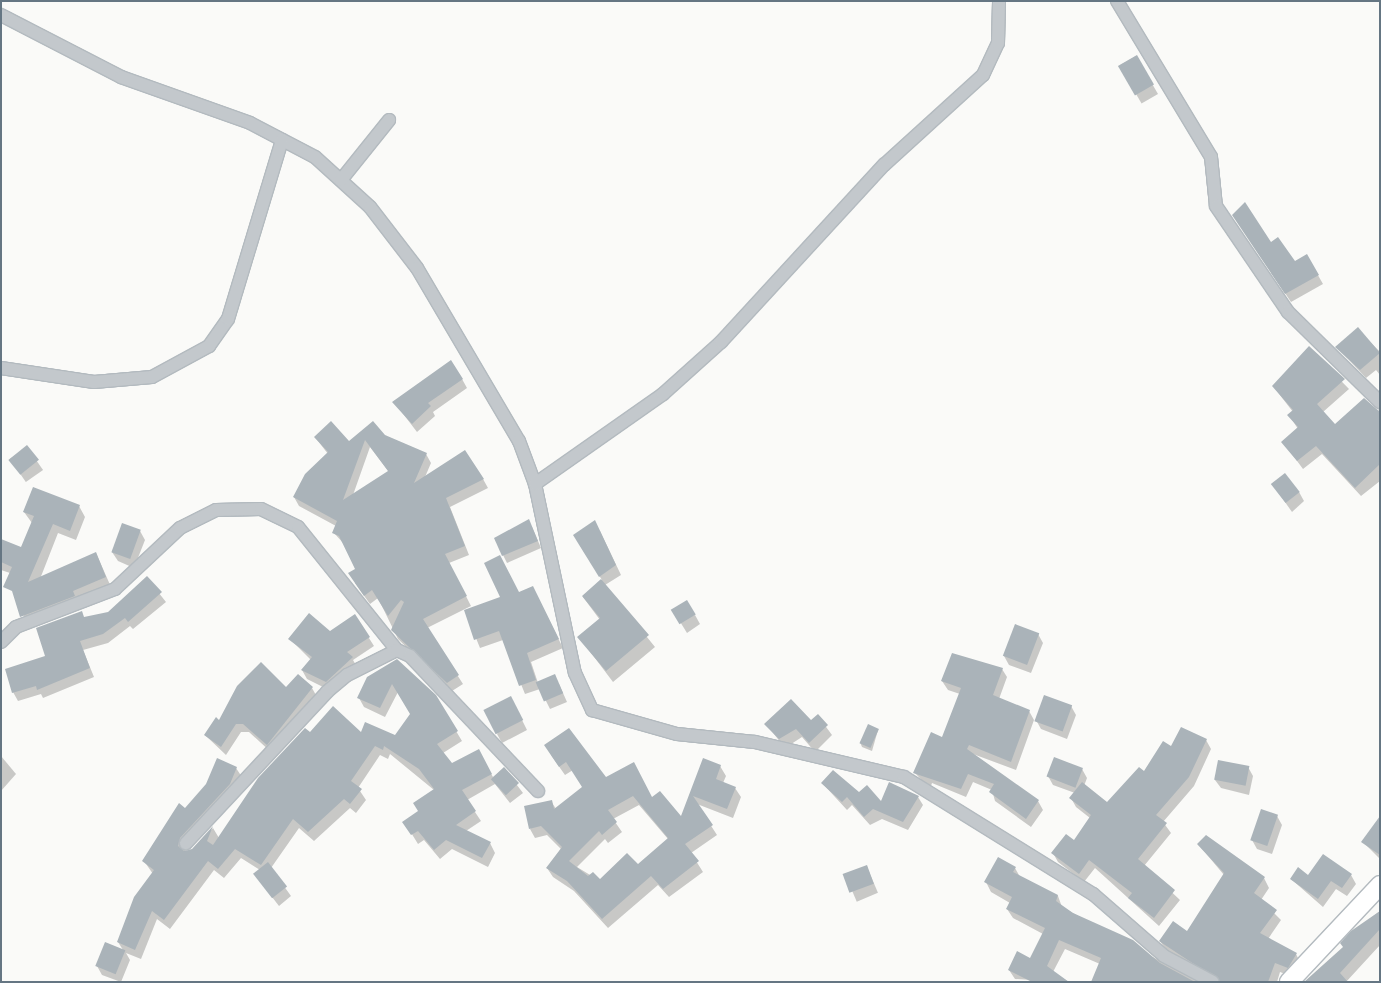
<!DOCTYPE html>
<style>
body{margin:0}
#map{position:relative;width:1381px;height:983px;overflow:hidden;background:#fafaf8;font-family:Commissioner,sans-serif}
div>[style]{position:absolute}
.shadow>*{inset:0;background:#0003;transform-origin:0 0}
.building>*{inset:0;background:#aab3b9;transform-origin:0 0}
.roads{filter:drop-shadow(1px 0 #b3babf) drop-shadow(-1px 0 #b3babf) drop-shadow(0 1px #b3babf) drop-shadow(0 -1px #b3babf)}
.street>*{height:12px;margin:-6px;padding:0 6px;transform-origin:6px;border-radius:6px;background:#c3c8cc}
.secondary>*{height:18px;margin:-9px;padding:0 9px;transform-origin:9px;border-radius:9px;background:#fff}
span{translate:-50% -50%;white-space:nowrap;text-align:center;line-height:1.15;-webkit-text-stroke:5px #fff;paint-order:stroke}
.frame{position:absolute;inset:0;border:2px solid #657683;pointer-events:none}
</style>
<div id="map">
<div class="shadow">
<i style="left:1136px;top:56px;width:44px;height:19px;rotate:60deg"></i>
<i style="clip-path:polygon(1239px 224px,1294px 262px,1307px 256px,1323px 284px,1291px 302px)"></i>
<i style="clip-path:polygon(1358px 329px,1380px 352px,1380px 375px,1376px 370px,1366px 378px,1337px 347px)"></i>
<i style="clip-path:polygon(1309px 348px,1349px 389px,1323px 412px,1335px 426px,1380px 410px,1380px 481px,1361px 496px,1322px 454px,1303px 469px,1283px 442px,1298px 429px,1289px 415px,1293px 412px,1273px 386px)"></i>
<i style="clip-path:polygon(462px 379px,467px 388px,433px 412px,435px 416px,417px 432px,394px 402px)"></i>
<i style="clip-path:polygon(evenodd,384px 436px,426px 454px,431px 463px,425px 477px,483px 479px,488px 488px,450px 507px,469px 555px,449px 563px,471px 606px,427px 628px,463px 684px,452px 691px,398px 639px,378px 598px,370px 604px,355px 583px,356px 570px,344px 544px,334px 533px,336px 526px,299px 506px,294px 497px,328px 454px,315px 437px,349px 443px,384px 436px,370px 447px,389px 472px,353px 495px,370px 447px)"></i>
<i style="left:27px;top:447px;width:28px;height:21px;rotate:55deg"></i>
<i style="clip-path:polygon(1273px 485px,1299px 492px,1304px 501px,1292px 512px)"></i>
<i style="clip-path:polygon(79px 506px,85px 517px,76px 540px,58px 533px,40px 579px,96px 553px,111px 587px,27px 626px,10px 573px,1px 570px,1px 540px,22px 549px,32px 523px,24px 512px)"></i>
<i style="clip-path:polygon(532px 527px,541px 548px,507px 563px,495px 539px)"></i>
<i style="clip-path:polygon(140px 531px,145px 540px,134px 568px,118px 561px,112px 552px)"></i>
<i style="clip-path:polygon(600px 531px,621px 575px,605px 585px,655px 647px,613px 682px,579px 637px,600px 620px,583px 597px,602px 580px,579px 544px)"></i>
<i style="clip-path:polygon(147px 578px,166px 602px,133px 629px,130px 626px,108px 643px,83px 650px,94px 677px,43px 698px,41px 694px,18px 701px,13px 692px,84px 618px,109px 613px)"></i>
<i style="clip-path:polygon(519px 594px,537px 596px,563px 648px,531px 662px,538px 683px,559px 684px,567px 702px,550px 709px,540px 689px,525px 694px,503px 640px,480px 648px,465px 611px)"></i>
<i style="clip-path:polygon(695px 615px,700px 624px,687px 633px,679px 620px)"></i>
<i style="clip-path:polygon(355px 616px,374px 646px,353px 660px,357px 667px,331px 691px,307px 679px,302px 670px,311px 660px,290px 639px,330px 632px)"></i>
<i style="clip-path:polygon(1038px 634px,1043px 643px,1031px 673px,1009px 665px,1004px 656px)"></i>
<i style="clip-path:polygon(397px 661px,435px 696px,462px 741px,443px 753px,452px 765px,478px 751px,493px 777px,504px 768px,523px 793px,510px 803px,495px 784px,467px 800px,481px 821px,466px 831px,490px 843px,495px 853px,488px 867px,452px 849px,440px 859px,424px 840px,418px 844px,410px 831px,434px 790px,390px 754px,388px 759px,380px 755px,358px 788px,366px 800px,356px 813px,350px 808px,314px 841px,299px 828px,271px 868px,291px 896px,279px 906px,255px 875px,260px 870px,241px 858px,224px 878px,214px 870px,170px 929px,157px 919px,141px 959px,126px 953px,130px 960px,121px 982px,102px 975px,97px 966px,123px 950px,118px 942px,153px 874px,144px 861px,186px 810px,236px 768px,242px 777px,184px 852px,193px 850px,213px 828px,219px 838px,310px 733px,396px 737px,411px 714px,398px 692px,385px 717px,364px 707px,359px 698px)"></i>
<i style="clip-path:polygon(1002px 669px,1007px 677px,999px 699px,1029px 711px,1034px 720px,1016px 770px,973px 754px,1038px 801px,1043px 810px,1031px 827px,995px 801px,992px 790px,973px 782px,966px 797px,932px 783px,930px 789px,915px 773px,942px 739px,960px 694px,948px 690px,942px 681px)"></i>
<i style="clip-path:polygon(312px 688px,317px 697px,272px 753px,249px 732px,241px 732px,226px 755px,205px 735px,220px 722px)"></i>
<i style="clip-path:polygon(515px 706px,527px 730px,502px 743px,497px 734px)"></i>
<i style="clip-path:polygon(1071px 706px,1076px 715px,1067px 739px,1041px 729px,1036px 720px)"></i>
<i style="clip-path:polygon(818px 716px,832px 735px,815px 752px,802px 737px,785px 748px,766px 724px,811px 722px)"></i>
<i style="clip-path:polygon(878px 730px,872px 751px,862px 747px,860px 742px)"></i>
<i style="clip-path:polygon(1206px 740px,1211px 749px,1194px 786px,1163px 822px,1171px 833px,1144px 866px,1180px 900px,1159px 926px,1095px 868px,1084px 882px,1058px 862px,1053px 853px,1074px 842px,1090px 818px,1076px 807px,1071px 798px,1075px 793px,1053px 785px,1048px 776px,1082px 769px,1087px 778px,1084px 786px,1107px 803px,1172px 748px)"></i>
<i style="clip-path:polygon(evenodd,551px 755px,652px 799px,681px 818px,704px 760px,720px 766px,726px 776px,723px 783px,735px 788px,741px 797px,733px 818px,697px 804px,717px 835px,691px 853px,703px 872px,669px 897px,658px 885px,608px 928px,574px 891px,553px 877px,547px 868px,561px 849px,547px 835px,535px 838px,530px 829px,551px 801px,556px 809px,583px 787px,573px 770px,565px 775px,551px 755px,639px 805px,668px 839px,638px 866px,600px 881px,577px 867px,605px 839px,608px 843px,622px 832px,613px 819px,639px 805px)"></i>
<i style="clip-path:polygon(1px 756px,16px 774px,1px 791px)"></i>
<i style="clip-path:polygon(1248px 767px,1253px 776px,1249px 795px,1221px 788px,1215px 780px)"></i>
<i style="clip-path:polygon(823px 784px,881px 804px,918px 797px,923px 805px,908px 830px,882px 819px,870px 825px,852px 805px,847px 810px)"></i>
<i style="clip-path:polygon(1277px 816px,1282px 825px,1272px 854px,1257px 849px,1252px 840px)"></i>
<i style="clip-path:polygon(1380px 832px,1380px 859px,1363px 842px)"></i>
<i style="clip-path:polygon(1198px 844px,1264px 878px,1269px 888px,1261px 900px,1281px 920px,1268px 939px,1296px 954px,1301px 964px,1293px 977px,1280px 972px,1277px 982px,1219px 982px,1166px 950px,1160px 941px,1187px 933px,1224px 875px)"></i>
<i style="left:867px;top:867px;width:28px;height:23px;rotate:67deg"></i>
<i style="clip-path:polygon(1015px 868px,1020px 877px,1058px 896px,1062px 907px,1198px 982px,1092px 982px,1100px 964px,1065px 949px,1053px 972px,1069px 982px,1015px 979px,1009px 970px,1031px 959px,1043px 934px,1013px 918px,1007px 909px,1010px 903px,991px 892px,986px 882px)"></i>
<i style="clip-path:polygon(1351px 875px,1356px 884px,1347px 896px,1336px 889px,1323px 907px,1291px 879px)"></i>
<i style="clip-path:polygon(1380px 911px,1380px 945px,1346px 982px,1306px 982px,1344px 948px,1352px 932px)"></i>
</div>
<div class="building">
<i style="left:1137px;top:55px;width:34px;height:22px;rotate:60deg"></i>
<i style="clip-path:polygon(1245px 202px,1271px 242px,1278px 237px,1295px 261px,1307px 254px,1319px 275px,1285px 294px,1232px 215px)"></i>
<i style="clip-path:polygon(1358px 327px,1380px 353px,1360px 370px,1335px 347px)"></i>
<i style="clip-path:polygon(1309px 346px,1345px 379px,1317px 404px,1335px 424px,1364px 398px,1380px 412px,1380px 464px,1355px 488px,1316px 446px,1297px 461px,1281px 442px,1298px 427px,1287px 415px,1293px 410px,1272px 386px)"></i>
<i style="clip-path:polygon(451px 360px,463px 379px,428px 403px,431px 406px,412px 424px,392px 402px)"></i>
<i style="clip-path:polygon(evenodd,331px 421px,349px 441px,373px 421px,385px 435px,427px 453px,414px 483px,465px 450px,484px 479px,446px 498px,465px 546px,445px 554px,467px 596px,423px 619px,459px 675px,447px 683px,391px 630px,404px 602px,401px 600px,388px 616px,372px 590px,364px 596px,348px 573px,355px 569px,339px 536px,332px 533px,337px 521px,293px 497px,305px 474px,328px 452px,314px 437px,331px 421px,365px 440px,388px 471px,343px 500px,365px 440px)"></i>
<i style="left:27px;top:445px;width:19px;height:24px;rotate:51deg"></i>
<i style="left:1285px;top:473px;width:24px;height:18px;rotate:52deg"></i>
<i style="clip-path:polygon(33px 487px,80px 505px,70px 531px,53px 524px,28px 582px,96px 552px,106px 577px,73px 591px,75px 596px,20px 617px,12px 591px,3px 587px,12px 567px,1px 562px,1px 539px,21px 547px,34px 516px,23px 512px)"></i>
<i style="clip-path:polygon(529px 519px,538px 541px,502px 556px,494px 538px)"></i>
<i style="clip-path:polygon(595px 520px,616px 565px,599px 577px,573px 535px)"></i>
<i style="left:122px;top:523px;width:20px;height:31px;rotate:20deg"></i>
<i style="clip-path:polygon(500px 555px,519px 592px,533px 586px,559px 639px,527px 653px,536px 680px,519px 686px,499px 631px,474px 640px,464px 610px,500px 597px,484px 563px)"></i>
<i style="clip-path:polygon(147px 576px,162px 592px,128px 622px,125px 618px,103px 634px,80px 641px,90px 668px,37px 690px,36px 686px,12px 693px,5px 669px,45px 656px,36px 628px,82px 611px,84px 617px,108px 612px)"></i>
<i style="clip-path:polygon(601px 579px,649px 635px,606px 671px,577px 637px,600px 618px,582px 596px)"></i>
<i style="left:687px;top:600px;width:17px;height:19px;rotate:59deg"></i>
<i style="clip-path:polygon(309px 613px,330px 631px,355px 614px,370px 637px,347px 652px,353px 657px,326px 682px,301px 670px,312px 657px,288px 639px)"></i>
<i style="left:1015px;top:624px;width:26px;height:34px;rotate:21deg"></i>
<i style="clip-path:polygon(952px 653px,1003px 668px,993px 695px,1030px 710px,1011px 762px,969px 745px,967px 749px,1039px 800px,1026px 819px,989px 792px,994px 784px,968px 774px,961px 789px,913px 773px,931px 732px,942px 737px,961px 688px,941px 681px)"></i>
<i style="clip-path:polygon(397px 659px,436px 695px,458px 731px,437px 744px,452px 763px,479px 749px,492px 774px,462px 790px,476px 811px,456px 825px,491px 842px,482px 858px,446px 840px,434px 850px,418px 831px,411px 835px,402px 822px,418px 811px,413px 803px,434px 789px,419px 769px,384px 746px,383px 750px,375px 746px,351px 781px,362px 789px,350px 804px,344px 799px,308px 832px,293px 819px,261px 865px,235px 849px,218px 869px,208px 861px,164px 920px,152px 911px,135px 950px,117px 942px,134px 897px,154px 870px,142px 861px,179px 803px,185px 808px,206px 784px,217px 758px,237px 767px,230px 784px,180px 838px,178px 846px,184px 851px,192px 849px,213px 826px,207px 841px,213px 845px,258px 778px,305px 728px,310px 732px,333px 706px,361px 732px,365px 722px,395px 735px,410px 714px,392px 684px,380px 708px,357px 698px,367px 677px)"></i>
<i style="clip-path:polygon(261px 662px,286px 687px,298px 674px,313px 687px,267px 745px,243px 724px,236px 724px,221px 747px,204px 735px,216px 717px,219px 720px,237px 686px)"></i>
<i style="left:555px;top:674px;width:21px;height:21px;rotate:67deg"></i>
<i style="left:1044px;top:695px;width:30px;height:28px;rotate:20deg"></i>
<i style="left:511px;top:696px;width:27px;height:31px;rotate:63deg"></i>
<i style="clip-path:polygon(791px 699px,811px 720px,818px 714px,828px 725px,809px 743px,796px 729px,779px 739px,764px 724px)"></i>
<i style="left:868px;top:724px;width:12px;height:21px;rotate:24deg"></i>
<i style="clip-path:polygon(1181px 727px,1207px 739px,1189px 777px,1156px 815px,1167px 823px,1138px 859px,1175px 890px,1154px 918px,1128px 898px,1132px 893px,1089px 860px,1079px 874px,1051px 853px,1066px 834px,1074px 840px,1091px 815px,1069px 798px,1082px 782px,1107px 802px,1139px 767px,1144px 771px,1163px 741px,1171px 746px)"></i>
<i style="clip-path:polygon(evenodd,569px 728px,606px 777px,634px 762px,652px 797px,660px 791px,681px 816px,703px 758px,721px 765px,716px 779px,736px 787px,727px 809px,693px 796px,713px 825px,685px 844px,699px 861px,663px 889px,651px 876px,602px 919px,567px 881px,546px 868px,562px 847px,541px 826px,529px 829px,524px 806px,552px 800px,554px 809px,582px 787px,566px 762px,559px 767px,544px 745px,569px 728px,633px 796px,668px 838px,638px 864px,627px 853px,600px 879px,593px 872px,588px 876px,569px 861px,599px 831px,602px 835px,617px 822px,608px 810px,633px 796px)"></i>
<i style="left:1054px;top:757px;width:31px;height:21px;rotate:21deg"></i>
<i style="left:1218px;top:760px;width:32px;height:20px;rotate:11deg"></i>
<i style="left:504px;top:767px;width:22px;height:18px;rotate:47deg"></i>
<i style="clip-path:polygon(833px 770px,859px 792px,867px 785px,881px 801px,889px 782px,919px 796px,903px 822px,873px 809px,864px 817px,847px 797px,842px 802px,821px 783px)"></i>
<i style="left:1261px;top:809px;width:18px;height:33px;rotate:19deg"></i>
<i style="clip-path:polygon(1380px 816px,1380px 855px,1361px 842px)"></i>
<i style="clip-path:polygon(1206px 835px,1265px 877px,1254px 893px,1277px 910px,1260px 933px,1297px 953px,1288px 968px,1275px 963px,1268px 982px,1221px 982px,1159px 941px,1173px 921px,1187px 931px,1224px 873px,1197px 844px)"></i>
<i style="clip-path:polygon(1323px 854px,1352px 874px,1342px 888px,1331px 881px,1318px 899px,1290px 879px,1298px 867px,1308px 875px)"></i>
<i style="clip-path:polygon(998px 857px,1016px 867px,1013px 872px,1058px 895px,1056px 901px,1073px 913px,1133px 940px,1160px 963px,1195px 982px,1091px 982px,1101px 958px,1059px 940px,1047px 966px,1069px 982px,1032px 982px,1008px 970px,1017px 951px,1030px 958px,1045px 928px,1006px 909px,1012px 897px,984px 882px)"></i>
<i style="left:268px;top:862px;width:31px;height:19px;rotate:52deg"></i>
<i style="left:867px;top:865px;width:20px;height:26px;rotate:70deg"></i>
<i style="clip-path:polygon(1380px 911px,1380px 929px,1340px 973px,1348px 982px,1304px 982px,1343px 947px,1340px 943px,1351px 931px)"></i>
<i style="left:105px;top:942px;width:22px;height:26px;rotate:22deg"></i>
</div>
<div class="roads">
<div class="street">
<i style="left:1117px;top:1px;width:182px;rotate:58.9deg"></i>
<i style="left:1211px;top:157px;width:49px;rotate:84.2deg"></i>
<i style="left:1216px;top:206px;width:128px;rotate:55.8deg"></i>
<i style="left:1288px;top:312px;width:129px;rotate:44.4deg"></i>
<i style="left:1px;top:15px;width:135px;rotate:27.3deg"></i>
<i style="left:121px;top:77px;width:137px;rotate:19.6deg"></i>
<i style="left:250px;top:123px;width:73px;rotate:27.6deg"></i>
<i style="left:315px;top:157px;width:74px;rotate:42.3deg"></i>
<i style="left:370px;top:207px;width:77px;rotate:52.4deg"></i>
<i style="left:417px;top:268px;width:201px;rotate:59.5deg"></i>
<i style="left:519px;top:441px;width:46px;rotate:69.6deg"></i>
<i style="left:535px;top:484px;width:193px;rotate:78.1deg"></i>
<i style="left:575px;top:673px;width:41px;rotate:65.3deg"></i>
<i style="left:592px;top:710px;width:88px;rotate:15.8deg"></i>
<i style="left:677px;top:734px;width:78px;rotate:5.9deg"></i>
<i style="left:755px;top:742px;width:153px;rotate:13.2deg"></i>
<i style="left:904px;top:777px;width:222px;rotate:31.8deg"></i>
<i style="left:1093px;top:894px;width:94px;rotate:41.1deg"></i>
<i style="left:1164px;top:956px;width:55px;rotate:28deg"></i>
<i style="left:341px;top:180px;width:77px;rotate:-51.3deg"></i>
<i style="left:1px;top:368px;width:94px;rotate:8.6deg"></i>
<i style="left:94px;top:382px;width:58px;rotate:-4.9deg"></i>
<i style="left:152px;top:377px;width:65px;rotate:-28.5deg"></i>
<i style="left:209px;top:346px;width:33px;rotate:-55deg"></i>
<i style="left:228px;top:319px;width:187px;rotate:-73.2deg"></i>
<i style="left:535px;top:484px;width:156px;rotate:-35.1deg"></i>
<i style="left:663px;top:394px;width:78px;rotate:-41.9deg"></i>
<i style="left:721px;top:342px;width:241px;rotate:-47.4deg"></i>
<i style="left:884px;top:165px;width:134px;rotate:-42.3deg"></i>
<i style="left:983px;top:75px;width:35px;rotate:-65deg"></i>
<i style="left:998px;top:43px;width:42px;rotate:-88.6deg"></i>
<i style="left:1px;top:642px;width:21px;rotate:-45deg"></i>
<i style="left:16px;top:627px;width:106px;rotate:-21deg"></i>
<i style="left:115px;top:589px;width:89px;rotate:-43.2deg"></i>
<i style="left:180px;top:528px;width:40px;rotate:-26.6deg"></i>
<i style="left:216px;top:510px;width:45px;rotate:-1.3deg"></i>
<i style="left:261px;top:509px;width:41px;rotate:25.9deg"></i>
<i style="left:298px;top:527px;width:158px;rotate:51.2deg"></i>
<i style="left:397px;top:650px;width:56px;rotate:153.4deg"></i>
<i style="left:347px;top:675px;width:26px;rotate:140deg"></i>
<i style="left:327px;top:692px;width:207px;rotate:133deg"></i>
<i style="left:397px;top:650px;width:14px;rotate:25deg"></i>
<i style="left:410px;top:656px;width:186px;rotate:46.5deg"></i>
</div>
<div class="secondary">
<i style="left:1289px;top:982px;width:133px;rotate:-46.8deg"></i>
</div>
</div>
<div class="frame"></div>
</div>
